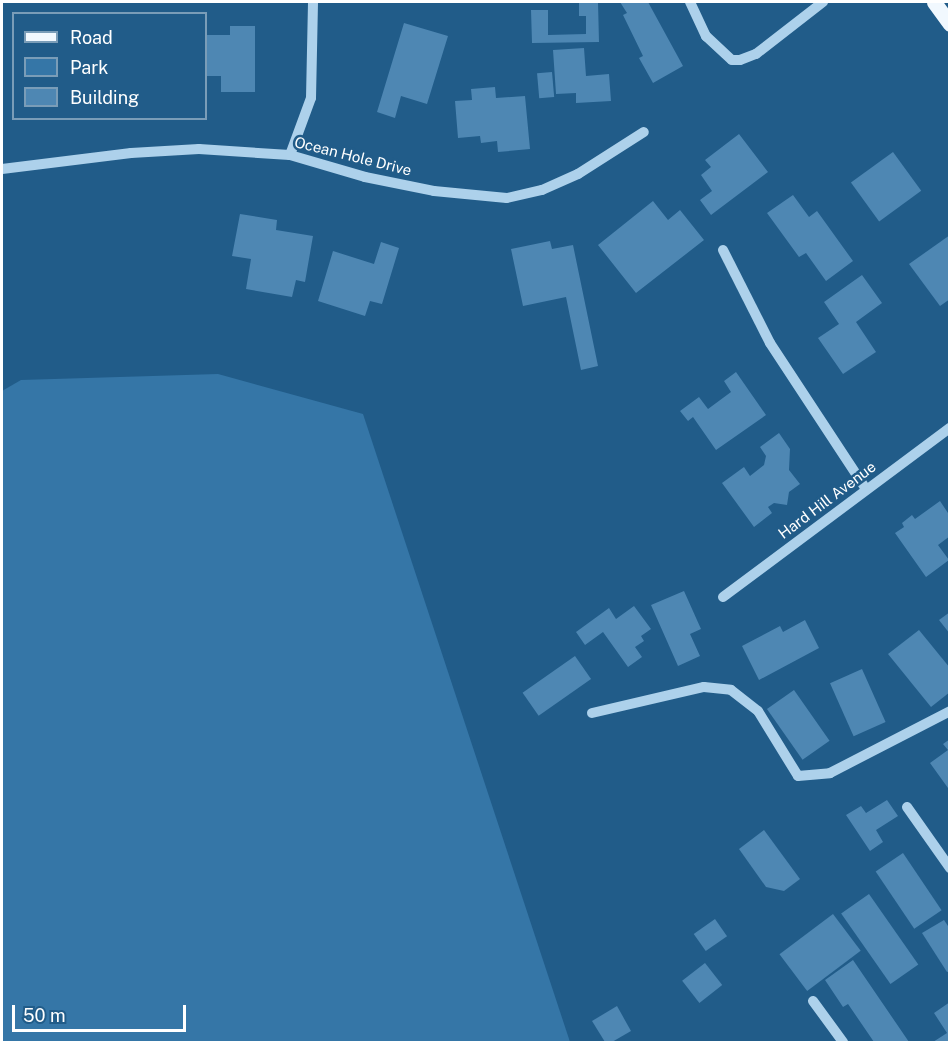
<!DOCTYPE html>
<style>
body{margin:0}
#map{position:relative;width:951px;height:1044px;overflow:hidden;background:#215c89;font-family:"Public Sans",sans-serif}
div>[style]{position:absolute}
.green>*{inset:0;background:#3576a7}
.building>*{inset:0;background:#4e87b3;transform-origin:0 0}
.minor>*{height:10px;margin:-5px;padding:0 5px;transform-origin:5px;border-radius:5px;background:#add1eb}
.major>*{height:15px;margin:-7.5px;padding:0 7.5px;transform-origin:7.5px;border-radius:7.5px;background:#f1f8fe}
span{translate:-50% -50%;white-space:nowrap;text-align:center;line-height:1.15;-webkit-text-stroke:5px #215c89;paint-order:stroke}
.street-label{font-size:15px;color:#fff}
.frame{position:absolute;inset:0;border:3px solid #fff;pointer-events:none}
.legend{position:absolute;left:12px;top:12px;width:195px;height:108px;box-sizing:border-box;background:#215c89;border:2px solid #7a9db8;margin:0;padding:8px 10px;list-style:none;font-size:18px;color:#fff}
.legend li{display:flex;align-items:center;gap:12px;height:30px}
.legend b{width:30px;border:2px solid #7a9db8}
.scale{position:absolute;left:12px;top:1005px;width:174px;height:27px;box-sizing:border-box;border:3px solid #fff;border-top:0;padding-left:8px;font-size:18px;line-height:21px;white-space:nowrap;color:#fff;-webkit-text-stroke:4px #215c89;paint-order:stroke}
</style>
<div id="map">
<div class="green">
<i style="clip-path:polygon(218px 374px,363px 414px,570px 1042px,2px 1042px,2px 391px,21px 380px)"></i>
</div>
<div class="building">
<i style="clip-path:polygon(579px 2px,598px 2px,599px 42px,532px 43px,531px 10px,548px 10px,548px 35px,586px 34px,586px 16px,579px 16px)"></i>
<i style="clip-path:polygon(620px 2px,648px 2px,683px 66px,653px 83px,639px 58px,643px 56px,623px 15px,627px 13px)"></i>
<i style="clip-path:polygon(404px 23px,448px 36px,427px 104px,401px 96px,395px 118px,377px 112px)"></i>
<i style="clip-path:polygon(230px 26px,255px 26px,255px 92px,221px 92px,221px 76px,206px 76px,206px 35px,230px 35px)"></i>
<i style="clip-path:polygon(584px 48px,586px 76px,609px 74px,611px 101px,576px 103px,576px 93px,556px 94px,553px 50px)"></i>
<i style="left:552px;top:72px;width:25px;height:15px;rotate:85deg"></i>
<i style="clip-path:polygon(495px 87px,496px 98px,525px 96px,530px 149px,498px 152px,497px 141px,481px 143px,480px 136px,458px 138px,455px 101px,472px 100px,471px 89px)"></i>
<i style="clip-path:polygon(739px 134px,768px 172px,711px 215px,700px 200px,712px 191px,701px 175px,711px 167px,705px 160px)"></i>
<i style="left:893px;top:152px;width:48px;height:52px;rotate:54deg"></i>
<i style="clip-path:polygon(793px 195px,809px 217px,817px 211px,853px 261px,826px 281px,806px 253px,799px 257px,767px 213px)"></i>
<i style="clip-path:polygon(653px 201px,668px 220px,680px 210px,704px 240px,636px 293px,598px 245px)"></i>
<i style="clip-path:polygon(240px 214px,277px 220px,276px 230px,313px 236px,305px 282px,296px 280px,292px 297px,246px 289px,251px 259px,232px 256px)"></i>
<i style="clip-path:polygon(950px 235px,950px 299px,940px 306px,909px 264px)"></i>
<i style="clip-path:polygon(550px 241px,552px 249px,573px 245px,598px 366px,581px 370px,566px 297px,523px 306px,511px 249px)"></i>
<i style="clip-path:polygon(381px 242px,399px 248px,382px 304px,370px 301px,365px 316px,318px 301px,333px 251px,374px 264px)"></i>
<i style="clip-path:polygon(862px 275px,882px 303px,856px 322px,876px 352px,843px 374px,818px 338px,839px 324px,824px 302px)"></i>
<i style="clip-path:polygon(736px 372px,766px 415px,716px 450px,693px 417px,688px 421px,680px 411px,699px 397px,708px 409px,731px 392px,724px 381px)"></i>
<i style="clip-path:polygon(779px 433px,790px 449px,789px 470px,800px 484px,789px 492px,787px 505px,774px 503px,768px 507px,772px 513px,754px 527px,722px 483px,744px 467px,750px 476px,764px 465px,766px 456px,760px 447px)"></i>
<i style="clip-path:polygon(940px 501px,950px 516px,950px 536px,938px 545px,949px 560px,926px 577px,895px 533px,904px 527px,902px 523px,912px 515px,915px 519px)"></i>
<i style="clip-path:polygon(684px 591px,701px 629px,690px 634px,700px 656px,678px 666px,651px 605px)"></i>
<i style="clip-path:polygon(634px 606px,651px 629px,641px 636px,644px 641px,635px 647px,642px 657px,628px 667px,603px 632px,585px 645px,576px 632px,609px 608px,616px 619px)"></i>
<i style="clip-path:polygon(950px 612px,950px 634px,939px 620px)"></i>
<i style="clip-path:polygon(805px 620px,819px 648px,759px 680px,742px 646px,780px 626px,783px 632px)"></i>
<i style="clip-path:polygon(919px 630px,950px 668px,950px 692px,931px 707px,888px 654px)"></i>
<i style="left:575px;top:656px;width:28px;height:64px;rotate:55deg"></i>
<i style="left:862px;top:669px;width:58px;height:35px;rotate:66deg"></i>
<i style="left:794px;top:690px;width:62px;height:33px;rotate:55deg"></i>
<i style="clip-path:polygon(950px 739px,950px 786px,948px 788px,930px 763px,948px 750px,943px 744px)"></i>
<i style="clip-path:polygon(887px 800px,898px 816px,876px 830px,883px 842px,870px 851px,846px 815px,861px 806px,866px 813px)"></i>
<i style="clip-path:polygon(764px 830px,800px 879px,784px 891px,766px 887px,739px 849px)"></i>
<i style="left:903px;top:853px;width:69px;height:33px;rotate:56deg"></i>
<i style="left:869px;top:894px;width:86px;height:34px;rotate:55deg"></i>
<i style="left:833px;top:914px;width:46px;height:67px;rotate:53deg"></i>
<i style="left:715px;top:919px;width:21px;height:26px;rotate:55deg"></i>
<i style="clip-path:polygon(944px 920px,950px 929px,950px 971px,947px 972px,922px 933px)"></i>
<i style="clip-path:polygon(853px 960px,909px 1042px,874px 1042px,848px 1004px,843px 1007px,825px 980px)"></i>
<i style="left:705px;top:963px;width:28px;height:29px;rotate:52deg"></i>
<i style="clip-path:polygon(950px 1002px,950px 1042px,933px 1042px,947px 1033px,934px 1013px)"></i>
<i style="clip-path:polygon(617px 1006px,631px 1031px,612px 1042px,605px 1042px,592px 1021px)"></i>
</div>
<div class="minor">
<i style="left:690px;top:2px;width:38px;rotate:65deg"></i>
<i style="left:706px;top:36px;width:35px;rotate:43deg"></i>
<i style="left:732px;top:60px;width:8px"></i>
<i style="left:740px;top:60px;width:17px;rotate:-21deg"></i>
<i style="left:756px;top:54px;width:85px;rotate:-37.8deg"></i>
<i style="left:290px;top:155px;width:61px;rotate:-69.8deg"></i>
<i style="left:311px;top:98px;width:96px;rotate:-88.8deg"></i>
<i style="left:2px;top:169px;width:130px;rotate:-7.1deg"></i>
<i style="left:131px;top:153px;width:68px;rotate:-3.4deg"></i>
<i style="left:199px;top:149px;width:91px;rotate:3.8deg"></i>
<i style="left:290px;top:155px;width:78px;rotate:16.3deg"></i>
<i style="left:365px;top:177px;width:70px;rotate:11.5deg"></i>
<i style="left:434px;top:191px;width:73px;rotate:5.5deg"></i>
<i style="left:507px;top:198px;width:36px;rotate:-13deg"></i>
<i style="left:542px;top:190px;width:39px;rotate:-24deg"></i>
<i style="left:578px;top:174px;width:78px;rotate:-32.5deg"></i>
<i style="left:723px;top:250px;width:104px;rotate:63.2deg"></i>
<i style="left:770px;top:343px;width:175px;rotate:56.7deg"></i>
<i style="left:723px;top:597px;width:283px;rotate:-36.7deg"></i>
<i style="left:592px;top:713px;width:115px;rotate:-13.1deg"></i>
<i style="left:704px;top:687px;width:27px;rotate:6deg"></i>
<i style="left:731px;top:690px;width:34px;rotate:38deg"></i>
<i style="left:758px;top:711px;width:76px;rotate:58.4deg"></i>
<i style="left:798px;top:776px;width:32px;rotate:-5deg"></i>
<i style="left:830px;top:773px;width:135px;rotate:-27.3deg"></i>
<i style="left:907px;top:807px;width:75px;rotate:54.8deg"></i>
<i style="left:813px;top:1001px;width:51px;rotate:53.8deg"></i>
</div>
<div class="major">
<i style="left:934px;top:2px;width:27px;rotate:54deg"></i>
</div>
<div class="street-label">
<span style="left:353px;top:156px;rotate:14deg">Ocean Hole Drive</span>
<span style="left:827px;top:500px;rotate:-37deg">Hard Hill Avenue</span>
</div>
<div class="frame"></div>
<ul class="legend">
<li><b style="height:8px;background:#f1f8fe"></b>Road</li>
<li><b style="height:16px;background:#3576a7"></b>Park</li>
<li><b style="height:16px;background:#4e87b3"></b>Building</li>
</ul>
<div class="scale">50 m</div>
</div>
